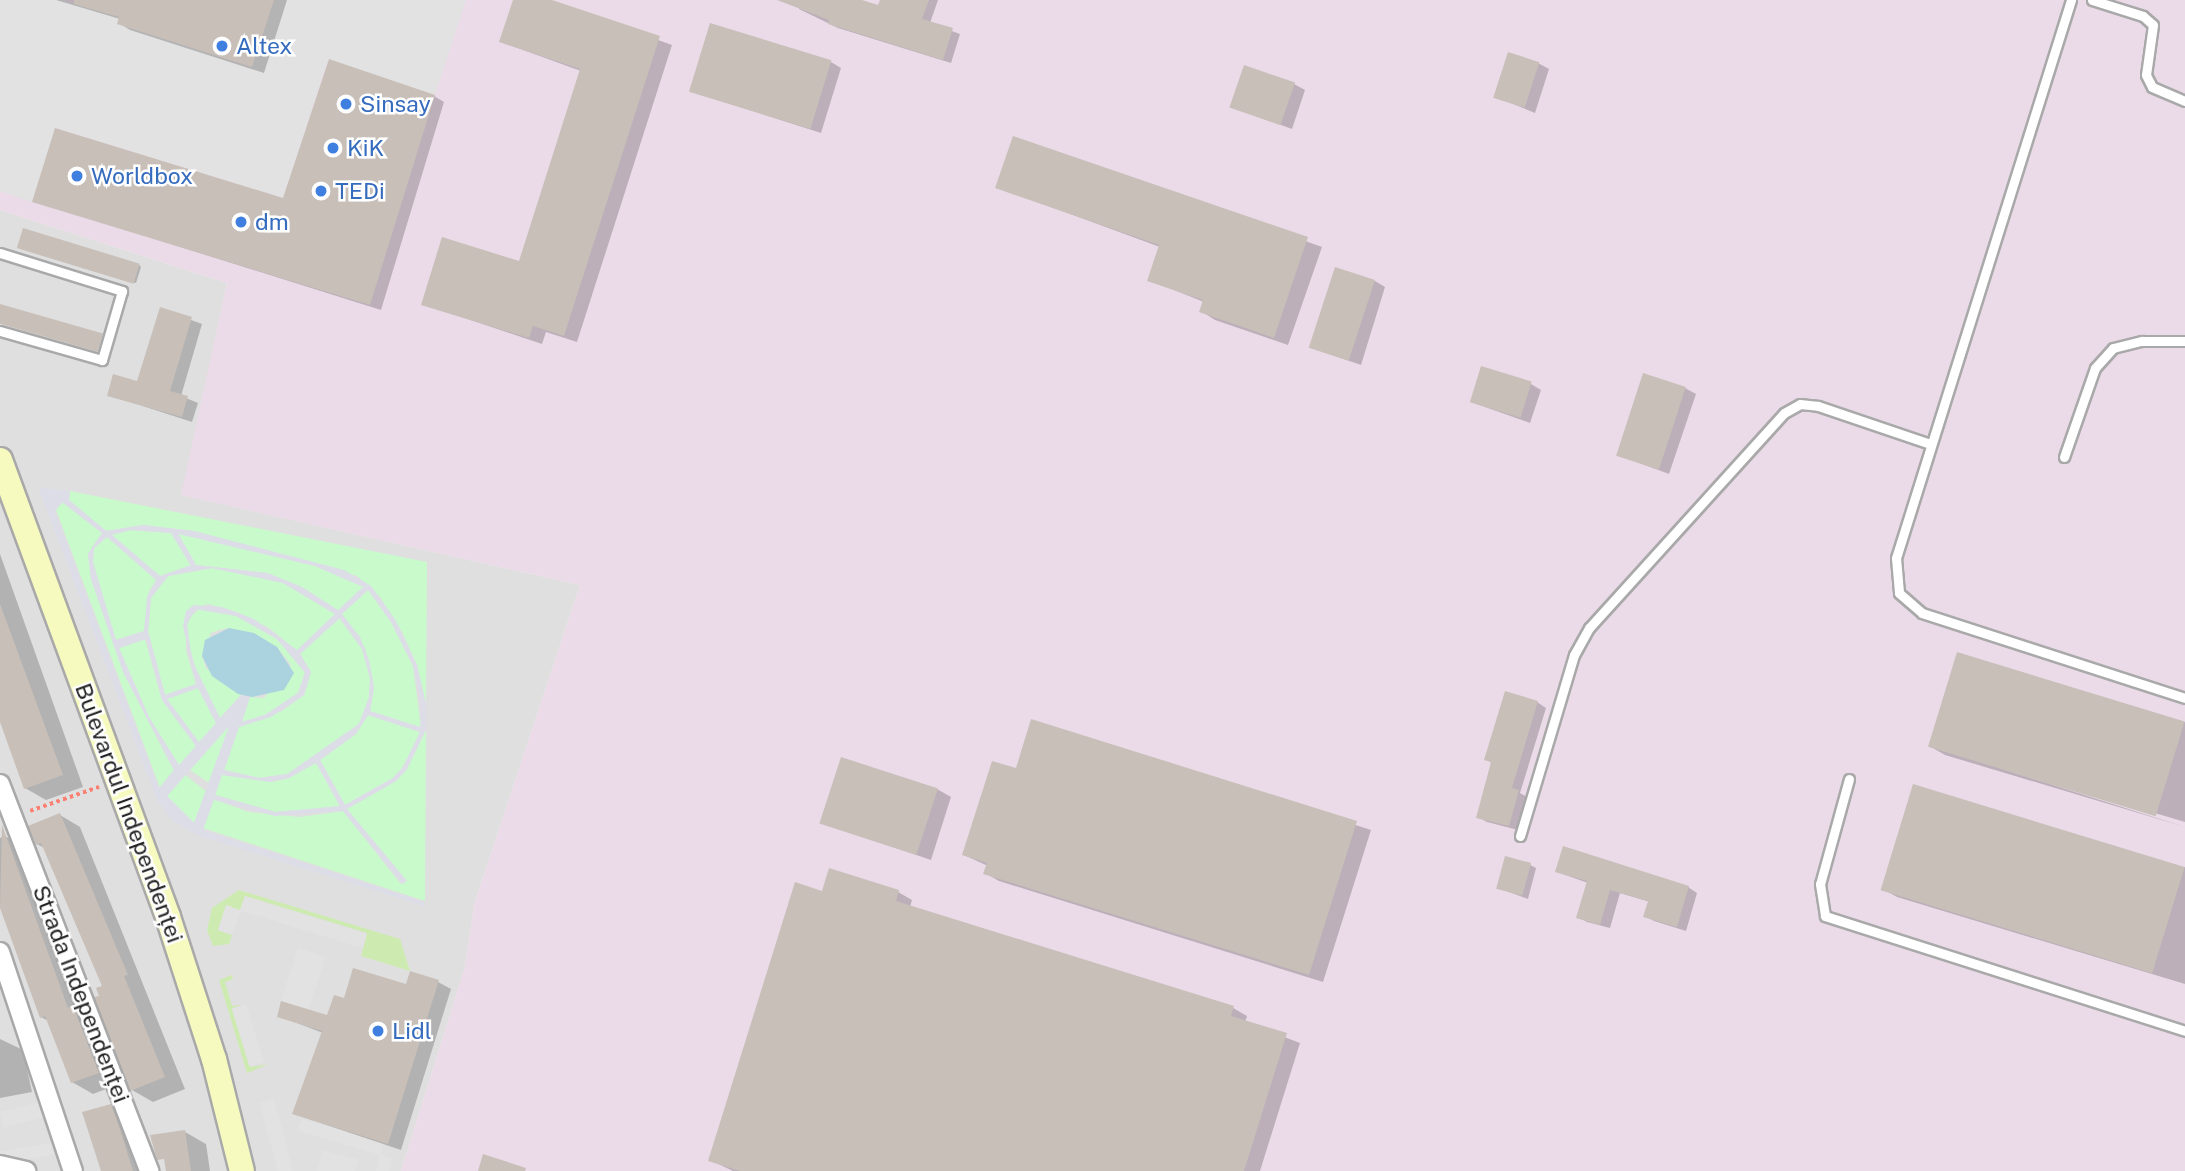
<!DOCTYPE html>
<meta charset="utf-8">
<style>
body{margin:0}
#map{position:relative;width:2185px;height:1171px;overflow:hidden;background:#f2efe9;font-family:"Public Sans",sans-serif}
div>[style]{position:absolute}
.residential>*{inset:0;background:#e0dfdf}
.industrial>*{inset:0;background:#ebdbe8}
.grass>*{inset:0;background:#cdebb0}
.park>*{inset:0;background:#c8facc}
.parking>*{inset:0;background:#e2e2e2;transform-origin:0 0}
.plaza>*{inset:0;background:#dddde8}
.water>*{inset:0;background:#aad3df}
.shadow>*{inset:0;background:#0003;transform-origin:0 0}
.building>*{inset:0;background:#c7bfb8;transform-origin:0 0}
.path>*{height:3.5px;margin-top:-1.75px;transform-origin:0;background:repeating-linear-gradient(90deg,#fa8072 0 3.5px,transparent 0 7px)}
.roads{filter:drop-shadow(2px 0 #a9a9a9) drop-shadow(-2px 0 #a9a9a9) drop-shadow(0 2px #a9a9a9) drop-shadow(0 -2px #a9a9a9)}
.service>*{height:9px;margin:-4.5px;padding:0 4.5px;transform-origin:4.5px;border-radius:4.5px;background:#fff}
.minor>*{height:18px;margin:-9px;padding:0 9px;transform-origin:9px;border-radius:9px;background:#fff}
.secondary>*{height:24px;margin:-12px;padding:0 12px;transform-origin:12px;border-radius:12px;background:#f7fabf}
.dots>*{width:19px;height:19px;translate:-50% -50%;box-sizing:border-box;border:4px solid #fff;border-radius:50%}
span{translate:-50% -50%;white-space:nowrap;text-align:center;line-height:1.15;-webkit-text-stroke:5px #fff;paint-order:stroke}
.shop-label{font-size:23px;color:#366cbe}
.left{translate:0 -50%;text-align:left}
.street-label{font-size:23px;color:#222}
</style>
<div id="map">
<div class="residential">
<i style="clip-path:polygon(0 210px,227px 283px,182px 495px,580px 585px,474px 905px,465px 967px,401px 1171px,0 1171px)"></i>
</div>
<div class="industrial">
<i style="clip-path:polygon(0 0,2185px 0,2185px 1171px,401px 1171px,465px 967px,474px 905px,580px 585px,181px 495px,227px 283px,0 210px)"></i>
</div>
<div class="grass">
<i style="clip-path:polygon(239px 890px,400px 939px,410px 971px,361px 956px,367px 933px,245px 896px,240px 911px,226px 906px,218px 930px,232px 935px,229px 944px,213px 946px,207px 930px,212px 908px)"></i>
<i style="clip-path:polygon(232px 975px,233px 979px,225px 982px,232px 1006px,242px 1005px,233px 1008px,251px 1067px,268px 1064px,247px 1073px,219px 980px)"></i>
</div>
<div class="park">
<i style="clip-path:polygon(70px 491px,427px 562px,426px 704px,417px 665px,402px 632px,380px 597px,357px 576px,194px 531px,143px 525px,106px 531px,69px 500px)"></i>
<i style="clip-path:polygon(62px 502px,102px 533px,88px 554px,91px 579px,123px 672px,174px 771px,160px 788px,56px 510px)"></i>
<i style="clip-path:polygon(130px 530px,171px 533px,191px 566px,160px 576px,111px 535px)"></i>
<i style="clip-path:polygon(178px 533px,315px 566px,364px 587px,338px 611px,302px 587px,267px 573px,196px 565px)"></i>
<i style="clip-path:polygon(107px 537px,157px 580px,149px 591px,144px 631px,115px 640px,93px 562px,94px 548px)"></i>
<i style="clip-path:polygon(212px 568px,283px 583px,335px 614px,297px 651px,269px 628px,237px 612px,208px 604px,186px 611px,186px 651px,196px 684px,165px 695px,148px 631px,151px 598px,168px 576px)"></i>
<i style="clip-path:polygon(368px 590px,391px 622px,413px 666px,421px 728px,370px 711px,374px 687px,365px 648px,342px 614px)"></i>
<i style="clip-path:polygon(200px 608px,236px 616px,277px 639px,305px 672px,298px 693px,265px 715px,241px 722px,250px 697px,264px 698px,291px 665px,277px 647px,229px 628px,219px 630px,211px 633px,202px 656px,206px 668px,241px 695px,220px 718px,198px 677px,188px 641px,187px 620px)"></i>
<i style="clip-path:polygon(339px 618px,362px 649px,370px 678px,369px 697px,359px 724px,288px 774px,259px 778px,224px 770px,239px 727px,282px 711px,304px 695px,311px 672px,300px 654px)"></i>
<i style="clip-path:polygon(145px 639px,162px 700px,196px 746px,179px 766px,149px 717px,119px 648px)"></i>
<i style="clip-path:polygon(198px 688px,216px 723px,199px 743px,167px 699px)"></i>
<i style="clip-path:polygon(368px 715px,420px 732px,403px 767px,393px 778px,345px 805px,320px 760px,356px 734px)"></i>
<i style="clip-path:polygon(231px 724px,209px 783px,190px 770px)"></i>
<i style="clip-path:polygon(426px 730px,425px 901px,203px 828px,213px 799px,249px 812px,300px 817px,343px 811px,401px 884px,406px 880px,347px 809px,396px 781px,407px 769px)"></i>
<i style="clip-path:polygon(316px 762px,340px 807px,275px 812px,215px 795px,222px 775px,271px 782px,289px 778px)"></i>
<i style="clip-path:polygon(185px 775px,206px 791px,194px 823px,167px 796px)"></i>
</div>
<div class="parking">
<i style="clip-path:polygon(0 0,62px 0,119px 17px,117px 24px,252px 67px,274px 0,466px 0,435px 95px,328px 60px,283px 198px,56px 128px,32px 202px,0 191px)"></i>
<i style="clip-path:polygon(245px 896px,367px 934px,363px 948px,241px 911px,232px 935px,218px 930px,226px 905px,240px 910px)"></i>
<i style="left:298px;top:948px;width:29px;height:56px;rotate:18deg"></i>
<i style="left:246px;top:1004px;width:61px;height:15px;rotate:73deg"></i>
<i style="left:274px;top:1099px;width:74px;height:15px;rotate:75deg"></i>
<i style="left:43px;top:1101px;width:16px;height:44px;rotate:76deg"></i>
<i style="clip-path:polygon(302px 1119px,384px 1143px,381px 1155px,392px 1158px,389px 1171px,376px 1171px,380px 1155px,298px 1131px)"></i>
<i style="left:52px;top:1143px;width:12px;height:52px;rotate:81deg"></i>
<i style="clip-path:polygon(323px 1150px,359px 1160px,355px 1171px,317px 1171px)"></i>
</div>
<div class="plaza">
<i style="clip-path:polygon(evenodd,38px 487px,70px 491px,69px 500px,106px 531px,143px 525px,194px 531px,344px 570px,371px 586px,395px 619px,417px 665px,426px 704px,426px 730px,407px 769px,396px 781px,347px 809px,407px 881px,402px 884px,343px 811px,275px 816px,214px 800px,203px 830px,424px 902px,424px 906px,196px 835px,171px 819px,157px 800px,38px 487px,62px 502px,102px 533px,88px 554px,91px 579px,123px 672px,174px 770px,159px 788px,55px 511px,62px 502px,38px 487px,130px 530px,171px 533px,191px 565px,160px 576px,112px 535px,130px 530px,38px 487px,178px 534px,315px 566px,363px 587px,338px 610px,302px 587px,267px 573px,196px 565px,178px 534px,38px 487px,107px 537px,156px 580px,147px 597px,144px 631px,116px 640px,93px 562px,94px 548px,107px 537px,38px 487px,212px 568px,283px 583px,335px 614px,297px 650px,254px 619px,222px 607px,194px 605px,186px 611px,183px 626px,196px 684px,165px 695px,148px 631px,151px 598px,168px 576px,212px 568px,38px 487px,368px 590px,391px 622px,413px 666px,421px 705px,420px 727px,370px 711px,374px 687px,369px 660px,360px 637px,342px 614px,368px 590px,38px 487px,195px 609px,236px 616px,277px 639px,305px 673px,298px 693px,265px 715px,242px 722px,250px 697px,241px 695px,220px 718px,192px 660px,187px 625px,195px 609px,38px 487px,340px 618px,362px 649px,370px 678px,369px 697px,359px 724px,287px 774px,259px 778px,224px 770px,239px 727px,271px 717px,304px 695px,311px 672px,300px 654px,340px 618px,38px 487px,146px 639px,162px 700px,196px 746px,179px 765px,149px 717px,119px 648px,146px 639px,38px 487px,198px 688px,216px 723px,199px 742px,167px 699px,198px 688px,38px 487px,368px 715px,420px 732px,403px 767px,393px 778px,345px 805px,320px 760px,356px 734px,368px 715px,38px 487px,229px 726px,194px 823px,167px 796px,229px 726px,38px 487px,316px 763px,340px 806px,275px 812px,215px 795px,222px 775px,270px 782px,289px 778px,316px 763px)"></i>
</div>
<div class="water">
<i style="clip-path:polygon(229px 628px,254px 633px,277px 647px,294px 673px,284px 690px,252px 697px,238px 694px,212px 676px,202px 656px,205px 640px)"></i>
</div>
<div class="shadow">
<i style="clip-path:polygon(56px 0,287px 0,264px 73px,130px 30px,119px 23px,120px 19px)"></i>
<i style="clip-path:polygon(514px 0,546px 0,672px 45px,577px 342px,546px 332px,542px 344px,423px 304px,520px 263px,581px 71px,501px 42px)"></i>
<i style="clip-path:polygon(802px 0,856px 0,879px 7px,882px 0,938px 0,930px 23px,960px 34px,951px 63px,838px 28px,799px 9px)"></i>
<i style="clip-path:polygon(831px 62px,841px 68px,821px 133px,691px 91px)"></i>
<i style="clip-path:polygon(1538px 63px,1549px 69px,1535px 113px,1496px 97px)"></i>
<i style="clip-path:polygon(1294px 84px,1305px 90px,1292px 129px,1231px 107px)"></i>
<i style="clip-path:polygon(434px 96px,444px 102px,381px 310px,34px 201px,284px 200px)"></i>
<i style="clip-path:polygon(1014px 138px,1322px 247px,1288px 345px,1215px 320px,1201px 311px,1204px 302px,1149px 280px,1160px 247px,997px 187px)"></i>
<i style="clip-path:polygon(21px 249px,139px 265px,141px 267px,136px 283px)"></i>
<i style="clip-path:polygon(1375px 281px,1385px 287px,1361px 365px,1312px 348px)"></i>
<i style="left:0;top:305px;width:106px;height:17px;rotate:16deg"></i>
<i style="clip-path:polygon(161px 309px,202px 324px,181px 396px,198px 403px,192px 422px,109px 395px,138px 383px)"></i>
<i style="clip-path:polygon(1531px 384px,1541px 390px,1530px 423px,1471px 402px)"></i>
<i style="clip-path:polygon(1685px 388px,1696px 394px,1669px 474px,1618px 455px)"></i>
<i style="clip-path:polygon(0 554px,83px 787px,46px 800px,25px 788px,0 717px)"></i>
<i style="clip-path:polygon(1537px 702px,1546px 708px,1520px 793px,1527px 797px,1518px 830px,1487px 822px,1478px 817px,1492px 763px,1486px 759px)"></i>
<i style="clip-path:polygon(1032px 721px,1371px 830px,1323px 982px,999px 881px,985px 873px,988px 866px,964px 855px,1017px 771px)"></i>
<i style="clip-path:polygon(2185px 722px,2185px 822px,1943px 750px,2185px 827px,1945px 755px,1931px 747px)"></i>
<i style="clip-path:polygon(937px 789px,951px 797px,931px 860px,822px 823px)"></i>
<i style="clip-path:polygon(60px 815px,80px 827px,185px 1089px,153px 1102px,132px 1090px,101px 997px,104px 987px,46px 849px,37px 844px)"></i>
<i style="clip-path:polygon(5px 836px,26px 848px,119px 1084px,93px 1094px,72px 1082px,50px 1022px,41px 1017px,0 903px,0 838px)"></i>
<i style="clip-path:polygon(1530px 865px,1536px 868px,1528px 899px,1498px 888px)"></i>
<i style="clip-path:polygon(2185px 867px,2185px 984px,1897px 897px,1883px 889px)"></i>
<i style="clip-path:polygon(1557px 872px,1688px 887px,1697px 893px,1686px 931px,1654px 921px,1645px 916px,1650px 902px,1620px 893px,1610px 928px,1587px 922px,1578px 917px,1588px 883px)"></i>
<i style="clip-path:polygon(898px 892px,912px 900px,910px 907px,1233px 1008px,1247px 1016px,1245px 1022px,1300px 1043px,1260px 1171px,733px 1171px,710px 1160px,823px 893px)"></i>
<i style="clip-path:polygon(438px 982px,451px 989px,401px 1150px,294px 1114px,323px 1033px,279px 1016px,328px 1017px,345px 1000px)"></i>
<i style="clip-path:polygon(0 1039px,23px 1050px,32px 1092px,0 1098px)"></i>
<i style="clip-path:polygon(111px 1106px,132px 1118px,149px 1171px,102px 1171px)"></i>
<i style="clip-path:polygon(185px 1132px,206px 1144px,210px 1171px,168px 1171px)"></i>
</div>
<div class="building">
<i style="clip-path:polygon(74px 0,274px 0,252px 67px,117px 24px,119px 17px,74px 4px)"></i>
<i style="clip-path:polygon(513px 0,552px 0,660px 36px,564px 336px,533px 326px,529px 338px,421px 305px,442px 237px,519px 261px,580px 69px,499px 42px)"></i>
<i style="clip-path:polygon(777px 0,862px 0,878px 5px,880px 0,929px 0,922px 19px,953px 28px,943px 60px,828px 24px,829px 20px)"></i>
<i style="left:710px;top:23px;width:127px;height:72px;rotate:17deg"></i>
<i style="left:1508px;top:52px;width:33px;height:48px;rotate:18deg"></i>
<i style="clip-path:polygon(329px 59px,435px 95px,370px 305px,32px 202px,55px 128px,283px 198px)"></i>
<i style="left:1244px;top:65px;width:54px;height:45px;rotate:19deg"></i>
<i style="clip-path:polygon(1013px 136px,1308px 237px,1274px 338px,1199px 312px,1203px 300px,1147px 281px,1159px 245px,995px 188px)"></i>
<i style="left:23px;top:228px;width:122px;height:21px;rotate:17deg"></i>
<i style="left:1335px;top:267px;width:42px;height:85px;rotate:18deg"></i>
<i style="left:0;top:304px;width:107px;height:19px;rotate:16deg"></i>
<i style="clip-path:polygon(160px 307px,192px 317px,170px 391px,188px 396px,182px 417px,107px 396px,113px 374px,137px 381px)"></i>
<i style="left:1481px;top:366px;width:53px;height:38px;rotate:17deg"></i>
<i style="left:1643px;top:373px;width:45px;height:87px;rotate:18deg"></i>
<i style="clip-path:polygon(0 604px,63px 775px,24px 789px,0 722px)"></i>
<i style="left:1957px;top:652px;width:238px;height:99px;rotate:17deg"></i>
<i style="clip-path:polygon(1505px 691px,1538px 701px,1512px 788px,1519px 790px,1509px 826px,1476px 818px,1491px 762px,1484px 760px)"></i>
<i style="clip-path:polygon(1031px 719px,1357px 821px,1309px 975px,983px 874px,987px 863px,962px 855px,992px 761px,1016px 768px)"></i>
<i style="left:841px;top:757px;width:102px;height:70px;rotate:18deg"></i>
<i style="left:1913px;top:784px;width:284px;height:111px;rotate:17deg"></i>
<i style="clip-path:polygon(60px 813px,128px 975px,124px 976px,165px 1077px,130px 1091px,94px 997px,99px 996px,96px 988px,102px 986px,41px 843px,36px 845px,28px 826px)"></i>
<i style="clip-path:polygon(2px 825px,68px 1008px,73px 1005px,99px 1073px,71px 1083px,45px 1016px,40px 1018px,0 908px)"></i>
<i style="clip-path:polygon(1563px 846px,1689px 886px,1677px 927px,1643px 917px,1648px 901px,1610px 890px,1600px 925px,1576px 918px,1587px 881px,1555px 872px)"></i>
<i style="left:1505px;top:856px;width:27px;height:34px;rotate:15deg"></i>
<i style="clip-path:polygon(829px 868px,899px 890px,896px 901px,1234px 1006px,1231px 1016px,1287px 1033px,1244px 1171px,740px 1171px,708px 1161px,795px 882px,822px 891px)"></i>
<i style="clip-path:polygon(353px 968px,406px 984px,410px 971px,439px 980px,388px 1144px,292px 1114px,322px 1031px,277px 1017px,281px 1001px,327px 1015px,334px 995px,344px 998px)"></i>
<i style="clip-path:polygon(111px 1104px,118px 1123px,133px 1171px,101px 1171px,82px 1112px)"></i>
<i style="clip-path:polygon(185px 1130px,191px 1171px,166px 1171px,164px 1159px,157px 1160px,150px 1135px)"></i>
<i style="clip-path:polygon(483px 1154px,526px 1168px,525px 1171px,478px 1171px)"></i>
</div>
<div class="path">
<i style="left:30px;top:811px;width:73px;rotate:-19.2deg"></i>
</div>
<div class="roads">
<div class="service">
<i style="left:2071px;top:0;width:585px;rotate:107.41deg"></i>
<i style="left:1896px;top:558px;width:35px;rotate:85deg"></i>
<i style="left:1899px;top:593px;width:30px;rotate:41deg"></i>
<i style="left:1922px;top:613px;width:276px;rotate:17.9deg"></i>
<i style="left:2092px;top:0;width:53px;rotate:17.4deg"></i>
<i style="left:2143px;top:16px;width:13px;rotate:42deg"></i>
<i style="left:2153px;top:25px;width:50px;rotate:98deg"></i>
<i style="left:2146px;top:75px;width:13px;rotate:63deg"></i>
<i style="left:2152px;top:87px;width:36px;rotate:23deg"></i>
<i style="left:0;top:253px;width:128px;rotate:17.3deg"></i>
<i style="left:122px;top:291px;width:72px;rotate:106.2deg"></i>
<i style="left:102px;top:360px;width:106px;rotate:-164.1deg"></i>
<i style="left:2064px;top:457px;width:94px;rotate:-70.8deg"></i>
<i style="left:2095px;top:368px;width:27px;rotate:-48deg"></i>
<i style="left:2113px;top:348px;width:30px;rotate:-14deg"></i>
<i style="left:2142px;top:341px;width:43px"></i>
<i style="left:1849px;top:779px;width:109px;rotate:105.4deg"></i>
<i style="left:1820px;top:884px;width:32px;rotate:81deg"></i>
<i style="left:1825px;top:916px;width:378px;rotate:17.7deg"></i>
<i style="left:1520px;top:836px;width:189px;rotate:-73.4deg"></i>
<i style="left:1574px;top:655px;width:31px;rotate:-61deg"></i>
<i style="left:1589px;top:628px;width:290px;rotate:-47.8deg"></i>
<i style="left:1784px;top:413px;width:18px;rotate:-29deg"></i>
<i style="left:1800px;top:404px;width:18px;rotate:6deg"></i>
<i style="left:1818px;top:406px;width:118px;rotate:18.7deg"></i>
</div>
<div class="minor">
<i style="left:0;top:784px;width:415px;rotate:68.9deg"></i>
<i style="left:0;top:952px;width:231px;rotate:71.6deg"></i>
<i style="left:0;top:1165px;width:27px;rotate:13deg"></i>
</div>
<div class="secondary">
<i style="left:0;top:460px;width:487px;rotate:69.8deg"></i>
<i style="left:168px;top:917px;width:149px;rotate:72.1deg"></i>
<i style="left:214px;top:1059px;width:115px;rotate:76deg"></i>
</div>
</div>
<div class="dots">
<i style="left:222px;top:46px;background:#3f7fe0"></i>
<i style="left:346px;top:104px;background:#3f7fe0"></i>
<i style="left:333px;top:148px;background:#3f7fe0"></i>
<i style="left:77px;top:176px;background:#3f7fe0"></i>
<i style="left:321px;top:191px;background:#3f7fe0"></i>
<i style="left:241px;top:222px;background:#3f7fe0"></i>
<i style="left:378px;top:1031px;background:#3f7fe0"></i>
</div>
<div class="shop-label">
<span class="left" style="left:236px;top:46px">Altex</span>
<span class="left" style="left:360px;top:104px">Sinsay</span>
<span class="left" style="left:347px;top:148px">KiK</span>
<span class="left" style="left:91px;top:176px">Worldbox</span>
<span class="left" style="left:335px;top:191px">TEDi</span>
<span class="left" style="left:255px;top:222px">dm</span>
<span class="left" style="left:392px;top:1031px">Lidl</span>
</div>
<div class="street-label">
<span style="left:129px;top:813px;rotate:70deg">Bulevardul Independenței</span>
<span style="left:81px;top:994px;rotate:69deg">Strada Independenței</span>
</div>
</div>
